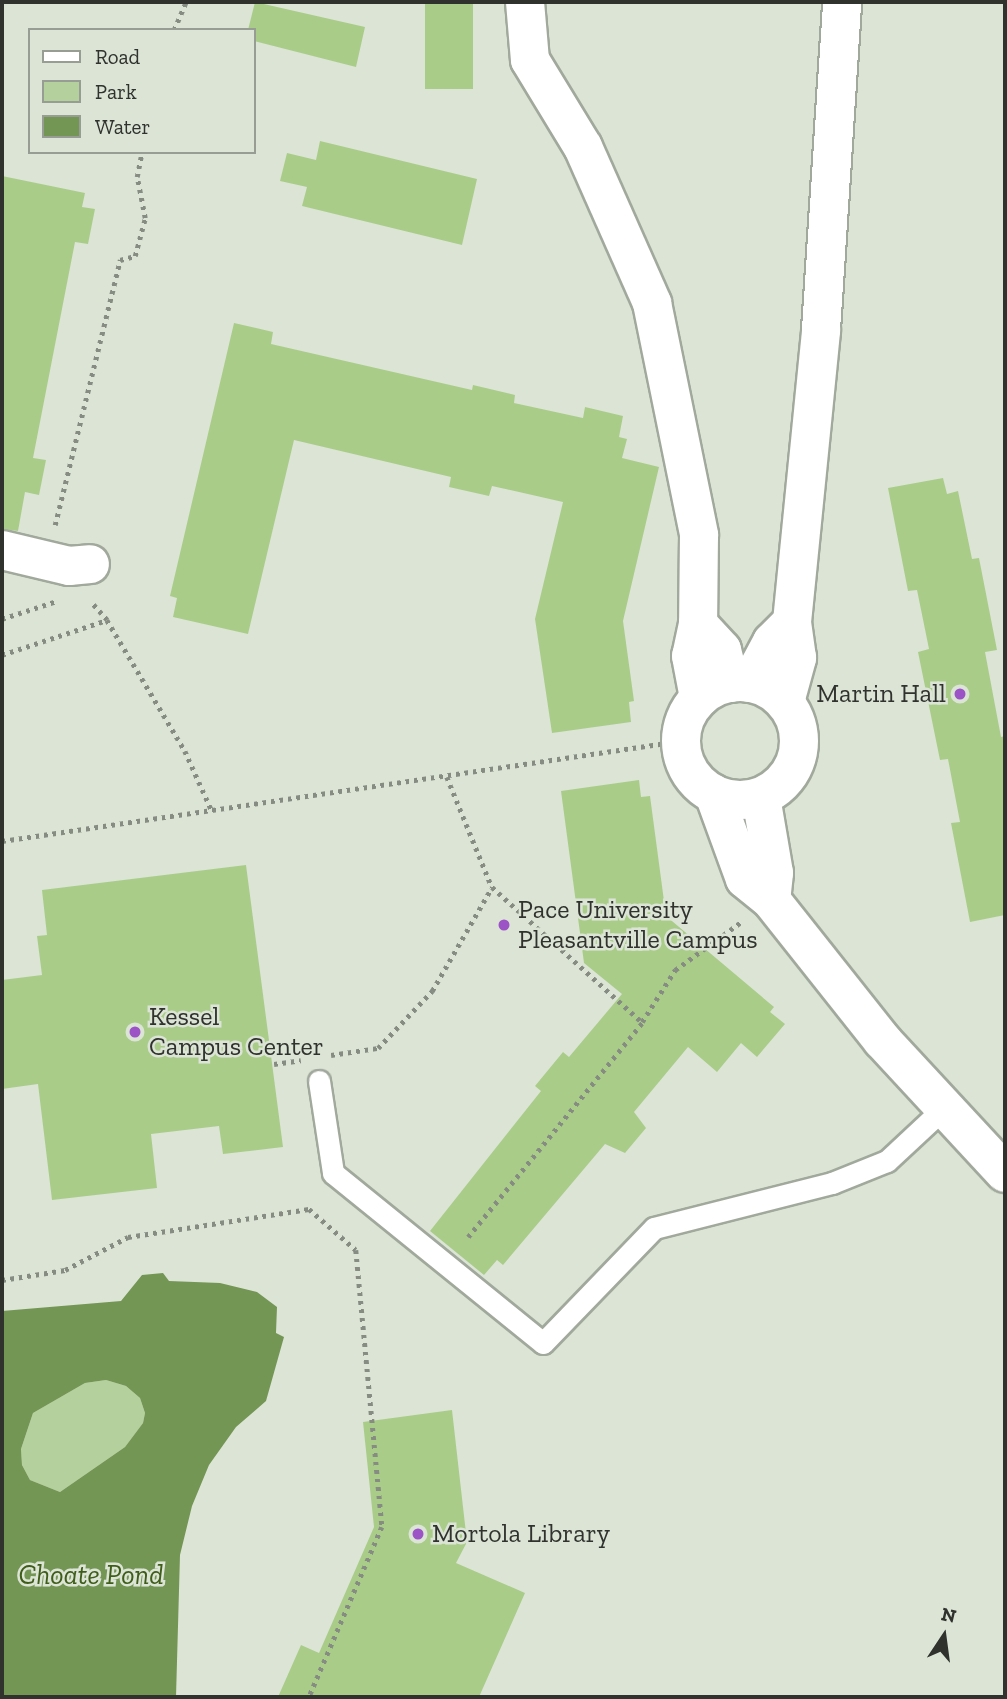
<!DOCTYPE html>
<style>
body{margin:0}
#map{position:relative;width:1007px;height:1699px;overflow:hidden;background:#dce4d6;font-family:"Zilla Slab",serif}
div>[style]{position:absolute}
.green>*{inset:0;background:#b4d09d}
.water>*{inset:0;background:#749654}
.building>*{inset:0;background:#a9cd89;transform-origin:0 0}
.path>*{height:4.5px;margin-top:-2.25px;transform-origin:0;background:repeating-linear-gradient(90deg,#868c82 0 3.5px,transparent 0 8.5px)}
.roads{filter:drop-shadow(2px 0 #a1a89c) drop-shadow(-2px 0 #a1a89c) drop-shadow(0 2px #a1a89c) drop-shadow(0 -2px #a1a89c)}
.lane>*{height:21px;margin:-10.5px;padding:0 10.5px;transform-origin:10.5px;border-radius:10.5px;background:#fff}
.street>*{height:38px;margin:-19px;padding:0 19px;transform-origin:19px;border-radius:19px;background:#fff}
.street>.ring{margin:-19px;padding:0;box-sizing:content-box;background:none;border:38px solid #fff;border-radius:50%}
.dots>*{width:19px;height:19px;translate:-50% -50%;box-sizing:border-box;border:4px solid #dce4d6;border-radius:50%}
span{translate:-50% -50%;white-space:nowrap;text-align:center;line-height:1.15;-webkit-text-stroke:5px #dce4d6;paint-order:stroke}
.poi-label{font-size:26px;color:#2f322d}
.right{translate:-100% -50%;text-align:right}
.left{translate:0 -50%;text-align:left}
.water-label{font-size:28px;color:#3e5d18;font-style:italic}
.frame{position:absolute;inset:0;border:4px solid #2f322d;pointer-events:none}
.legend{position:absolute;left:28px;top:28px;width:228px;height:126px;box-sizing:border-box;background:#dce4d6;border:2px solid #979d92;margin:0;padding:9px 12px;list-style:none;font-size:21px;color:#2f322d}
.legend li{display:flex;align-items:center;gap:14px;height:35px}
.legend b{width:35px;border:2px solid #979d92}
.north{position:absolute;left:909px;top:1601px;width:70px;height:70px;-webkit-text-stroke:5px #dce4d6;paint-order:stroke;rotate:13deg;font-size:19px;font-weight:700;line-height:28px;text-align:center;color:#2f322d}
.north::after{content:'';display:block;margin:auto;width:24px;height:32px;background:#2f322d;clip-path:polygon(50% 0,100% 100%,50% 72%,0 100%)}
</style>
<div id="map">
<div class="green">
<i style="clip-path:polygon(106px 1380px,126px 1386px,140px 1398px,145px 1413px,143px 1423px,125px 1447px,60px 1492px,30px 1480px,22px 1465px,21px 1449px,33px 1413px,85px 1383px)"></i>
</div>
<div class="water">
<i style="clip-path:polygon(evenodd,163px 1273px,169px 1281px,220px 1283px,257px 1292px,277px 1307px,276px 1333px,284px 1337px,266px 1401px,236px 1427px,209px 1465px,192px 1506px,180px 1555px,176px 1697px,2px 1697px,2px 1311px,121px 1301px,142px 1275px,163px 1273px,106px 1380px,126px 1386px,140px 1398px,145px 1413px,143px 1423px,125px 1447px,60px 1492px,30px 1480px,22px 1465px,21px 1449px,33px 1413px,85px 1383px,106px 1380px)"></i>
</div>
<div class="building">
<i style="clip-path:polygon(255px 2px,365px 27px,356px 67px,254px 41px,254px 30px,248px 30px)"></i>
<i style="left:425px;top:2px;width:48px;height:87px"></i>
<i style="clip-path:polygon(320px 141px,477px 179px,462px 245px,302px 206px,307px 187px,280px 181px,287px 153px,316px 160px)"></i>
<i style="clip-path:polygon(2px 176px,85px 193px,82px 207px,95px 209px,88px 244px,75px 242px,33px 458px,46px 460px,39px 495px,25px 492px,18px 531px,2px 529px)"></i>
<i style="clip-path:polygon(234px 323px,273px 332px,271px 344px,472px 390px,473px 385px,515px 395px,514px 403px,583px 418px,585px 407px,623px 416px,619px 437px,627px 439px,622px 458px,659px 467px,623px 621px,634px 701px,629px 702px,631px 722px,552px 733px,535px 619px,563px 502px,492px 486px,489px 496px,449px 487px,451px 477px,294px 440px,248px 634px,173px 617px,177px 598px,170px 596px)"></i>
<i style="clip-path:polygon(943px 478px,947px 494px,958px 491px,972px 559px,979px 558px,997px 650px,985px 652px,1001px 737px,1005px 736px,1005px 915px,970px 922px,951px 823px,960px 822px,948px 759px,940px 760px,918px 652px,929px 649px,917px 590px,908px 591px,888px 488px)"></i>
<i style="clip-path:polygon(639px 780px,641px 797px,650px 796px,666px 916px,774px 1007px,770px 1012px,785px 1024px,757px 1057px,741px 1043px,717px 1072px,688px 1047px,634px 1112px,646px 1128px,625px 1153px,605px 1144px,503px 1265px,497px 1260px,484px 1275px,430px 1231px,541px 1091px,535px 1086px,563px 1052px,569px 1057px,622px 994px,584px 963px,561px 791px)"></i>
<i style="clip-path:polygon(246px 865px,283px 1147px,223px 1154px,219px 1126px,151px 1134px,157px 1188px,52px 1200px,38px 1084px,2px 1089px,2px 980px,42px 975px,37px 936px,47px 935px,42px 890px)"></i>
<i style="clip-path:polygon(452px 1410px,467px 1542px,456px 1563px,525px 1593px,479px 1697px,278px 1697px,301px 1645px,319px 1653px,374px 1527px,363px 1422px)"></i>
</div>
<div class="path">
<i style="left:174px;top:30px;width:30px;rotate:-67deg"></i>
<i style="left:55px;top:525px;width:273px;rotate:-76.2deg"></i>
<i style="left:120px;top:260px;width:16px;rotate:-15deg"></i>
<i style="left:135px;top:256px;width:39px;rotate:-75deg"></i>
<i style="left:145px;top:218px;width:42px;rotate:-101deg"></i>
<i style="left:137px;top:177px;width:25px;rotate:-79deg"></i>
<i style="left:2px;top:619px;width:58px;rotate:-18.1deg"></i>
<i style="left:107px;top:620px;width:152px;rotate:59.2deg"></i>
<i style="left:185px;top:751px;width:66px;rotate:65.8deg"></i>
<i style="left:2px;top:655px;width:111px;rotate:-18.4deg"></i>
<i style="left:107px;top:620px;width:25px;rotate:-132deg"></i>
<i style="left:447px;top:777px;width:119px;rotate:67.8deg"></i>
<i style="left:492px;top:887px;width:202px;rotate:42deg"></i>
<i style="left:642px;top:1022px;width:62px;rotate:-57.6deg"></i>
<i style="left:675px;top:970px;width:82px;rotate:-36deg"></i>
<i style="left:2px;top:841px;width:685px;rotate:-8.39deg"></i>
<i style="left:331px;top:1055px;width:48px;rotate:-8.5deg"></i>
<i style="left:378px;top:1048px;width:79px;rotate:-46.5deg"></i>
<i style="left:432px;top:991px;width:120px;rotate:-60deg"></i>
<i style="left:274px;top:1064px;width:27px;rotate:-8deg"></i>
<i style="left:468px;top:1237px;width:276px;rotate:-50.9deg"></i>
<i style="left:2px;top:1280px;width:64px;rotate:-9deg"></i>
<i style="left:65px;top:1270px;width:71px;rotate:-27.6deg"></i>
<i style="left:128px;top:1237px;width:183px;rotate:-8.8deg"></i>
<i style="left:309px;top:1209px;width:62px;rotate:41.1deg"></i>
<i style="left:356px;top:1250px;width:278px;rotate:84.6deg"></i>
<i style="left:382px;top:1527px;width:185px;rotate:113.2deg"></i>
</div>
<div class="roads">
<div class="lane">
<i style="left:319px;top:1081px;width:93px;rotate:81.3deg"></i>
<i style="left:333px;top:1173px;width:270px;rotate:39deg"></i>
<i style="left:543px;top:1343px;width:160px;rotate:-46deg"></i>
<i style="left:654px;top:1228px;width:184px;rotate:-14.2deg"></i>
<i style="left:832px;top:1183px;width:59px;rotate:-21.8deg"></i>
<i style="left:887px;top:1161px;width:79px;rotate:-43deg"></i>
</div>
<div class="street">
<i style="left:525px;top:2px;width:58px;rotate:85.1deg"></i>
<i style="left:530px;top:60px;width:102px;rotate:58.7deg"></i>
<i style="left:583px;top:147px;width:171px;rotate:66.1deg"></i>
<i style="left:652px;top:303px;width:237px;rotate:78.5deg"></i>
<i style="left:699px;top:535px;width:89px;rotate:90.6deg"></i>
<i style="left:698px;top:624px;width:33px;rotate:102deg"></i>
<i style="left:691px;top:656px;width:43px;rotate:79.2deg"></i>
<i style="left:2px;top:550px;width:69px;rotate:13.4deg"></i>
<i style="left:69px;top:566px;width:21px;rotate:-5deg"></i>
<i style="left:698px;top:624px;width:35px;rotate:47deg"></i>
<i style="left:722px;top:650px;width:34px;rotate:76deg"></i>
<i class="ring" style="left:681px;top:682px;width:80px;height:80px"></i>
<i style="left:750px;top:683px;width:47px;rotate:-61.8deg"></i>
<i style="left:772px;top:642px;width:28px;rotate:-45deg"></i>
<i style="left:785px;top:702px;width:46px;rotate:-74.7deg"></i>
<i style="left:797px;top:658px;width:36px;rotate:-98deg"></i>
<i style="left:792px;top:622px;width:293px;rotate:-84.3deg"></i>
<i style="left:821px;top:330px;width:329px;rotate:-86.3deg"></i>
<i style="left:714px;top:794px;width:90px;rotate:70deg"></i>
<i style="left:745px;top:879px;width:33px;rotate:39deg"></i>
<i style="left:771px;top:900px;width:179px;rotate:51.6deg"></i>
<i style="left:882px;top:1040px;width:181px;rotate:47.2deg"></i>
<i style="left:761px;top:797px;width:77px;rotate:80.3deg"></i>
<i style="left:774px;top:873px;width:27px;rotate:96deg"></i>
</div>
</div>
<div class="dots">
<i style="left:960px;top:694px;background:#9b53c6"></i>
<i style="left:504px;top:925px;background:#9b53c6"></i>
<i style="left:135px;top:1032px;background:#9b53c6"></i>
<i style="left:418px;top:1534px;background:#9b53c6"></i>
</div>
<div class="poi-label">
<span class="right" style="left:946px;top:694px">Martin Hall</span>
<span class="left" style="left:518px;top:925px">Pace University<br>Pleasantville Campus</span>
<span class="left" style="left:149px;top:1032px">Kessel<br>Campus Center</span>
<span class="left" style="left:432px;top:1534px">Mortola Library</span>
</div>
<div class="water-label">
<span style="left:91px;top:1575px">Choate Pond</span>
</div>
<div class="frame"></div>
<ul class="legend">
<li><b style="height:9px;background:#fff"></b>Road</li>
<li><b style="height:19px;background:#b4d09d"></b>Park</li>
<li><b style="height:19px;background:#749654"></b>Water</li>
</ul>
<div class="north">N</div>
</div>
